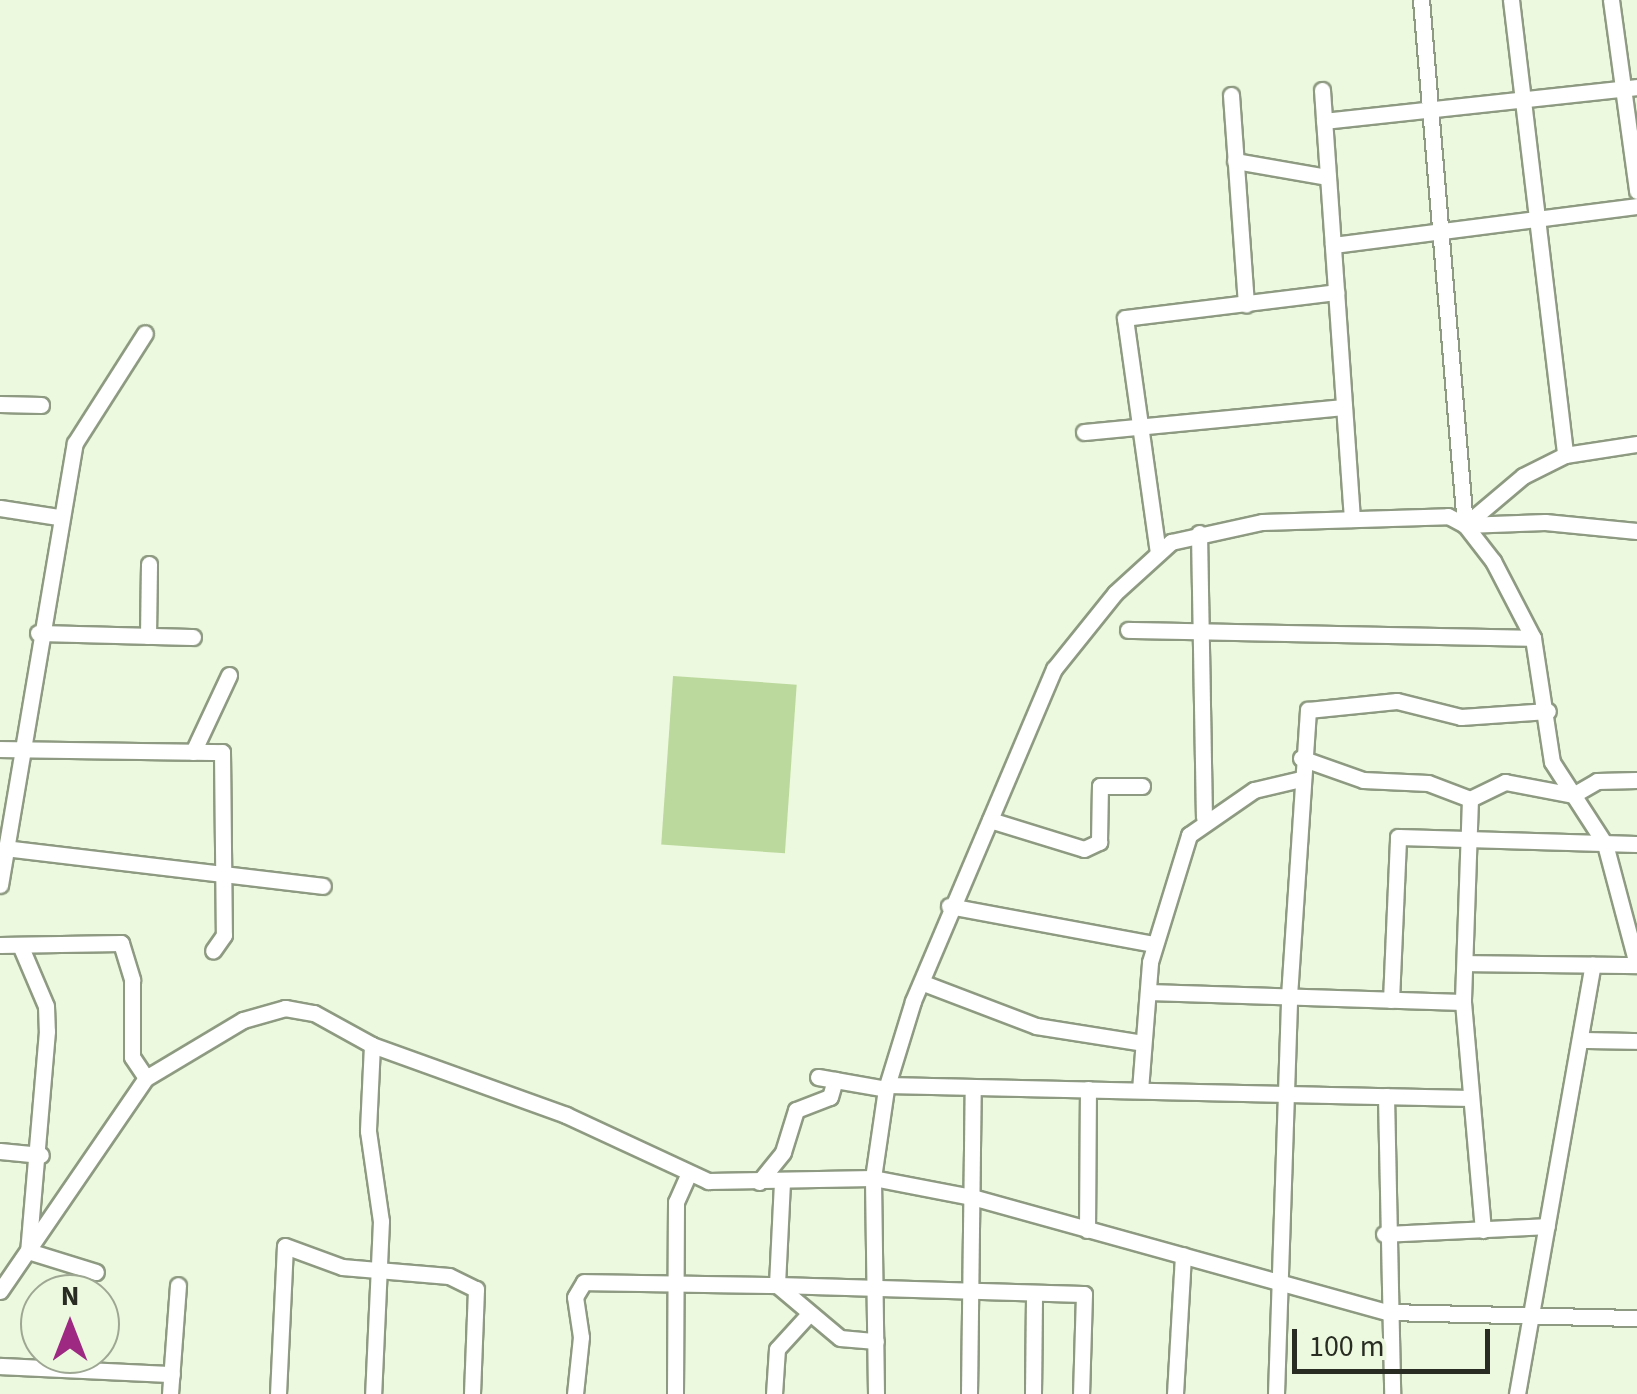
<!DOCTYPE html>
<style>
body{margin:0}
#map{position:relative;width:1637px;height:1394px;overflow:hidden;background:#ecf9de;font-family:"Source Sans 3",sans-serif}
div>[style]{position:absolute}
.green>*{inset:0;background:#bcd99d;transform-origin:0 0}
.roads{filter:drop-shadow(2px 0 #8e9a81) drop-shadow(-2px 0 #8e9a81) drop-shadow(0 2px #8e9a81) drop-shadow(0 -2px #8e9a81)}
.minor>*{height:15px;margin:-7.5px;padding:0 7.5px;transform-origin:7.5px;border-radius:7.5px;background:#fff}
span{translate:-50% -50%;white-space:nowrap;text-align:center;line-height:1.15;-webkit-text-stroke:10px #ecf9de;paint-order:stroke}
.north{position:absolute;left:20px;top:1274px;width:100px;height:100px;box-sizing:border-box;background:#ecf9de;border:2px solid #9ea793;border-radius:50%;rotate:0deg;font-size:28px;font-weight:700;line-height:40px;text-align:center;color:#282c22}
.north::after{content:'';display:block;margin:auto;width:35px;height:45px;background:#9e2983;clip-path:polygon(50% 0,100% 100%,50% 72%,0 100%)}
.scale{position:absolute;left:1292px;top:1329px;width:198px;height:45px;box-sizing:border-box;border:5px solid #282c22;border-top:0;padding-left:12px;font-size:30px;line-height:35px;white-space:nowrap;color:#282c22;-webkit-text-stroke:8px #ecf9de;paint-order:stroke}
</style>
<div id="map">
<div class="green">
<i style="left:673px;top:676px;width:124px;height:169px;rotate:4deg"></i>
</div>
<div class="roads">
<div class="minor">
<i style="left:1421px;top:0;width:527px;rotate:85.21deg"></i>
<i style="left:1511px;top:0;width:458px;rotate:83.2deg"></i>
<i style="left:1611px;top:0;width:193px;rotate:82.2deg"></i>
<i style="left:1322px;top:90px;width:430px;rotate:86deg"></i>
<i style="left:1231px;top:95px;width:210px;rotate:85.9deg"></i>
<i style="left:1324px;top:121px;width:315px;rotate:-6.2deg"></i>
<i style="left:1235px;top:161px;width:94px;rotate:9.8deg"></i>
<i style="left:1333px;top:245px;width:306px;rotate:-7.3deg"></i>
<i style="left:0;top:404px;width:41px;rotate:1.4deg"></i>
<i style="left:1084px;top:432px;width:261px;rotate:-5.5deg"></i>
<i style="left:0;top:508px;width:59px;rotate:8.8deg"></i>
<i style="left:1465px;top:525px;width:76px;rotate:-40.2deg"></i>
<i style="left:1523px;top:476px;width:47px;rotate:-26.6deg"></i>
<i style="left:1565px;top:455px;width:73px;rotate:-8.7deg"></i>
<i style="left:1465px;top:525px;width:80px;rotate:-2.1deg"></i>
<i style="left:1545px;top:522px;width:92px;rotate:5.6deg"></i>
<i style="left:1199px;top:533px;width:284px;rotate:89deg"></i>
<i style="left:1158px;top:553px;width:237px;rotate:-98deg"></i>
<i style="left:1125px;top:318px;width:213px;rotate:-7deg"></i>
<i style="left:1128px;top:630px;width:405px;rotate:1.1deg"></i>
<i style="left:38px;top:633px;width:155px;rotate:1.5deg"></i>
<i style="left:148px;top:636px;width:72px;rotate:-89.2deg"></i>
<i style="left:0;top:749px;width:222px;rotate:0.8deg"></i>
<i style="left:222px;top:752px;width:183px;rotate:89.4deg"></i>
<i style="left:224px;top:935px;width:19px;rotate:125deg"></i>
<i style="left:193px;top:752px;width:85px;rotate:-64.9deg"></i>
<i style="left:1301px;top:758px;width:66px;rotate:19.5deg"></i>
<i style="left:1363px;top:780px;width:65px;rotate:2.6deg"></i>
<i style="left:1428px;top:783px;width:45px;rotate:20.9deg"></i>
<i style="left:1470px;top:799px;width:39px;rotate:-26deg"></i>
<i style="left:1505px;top:782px;width:69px;rotate:10.8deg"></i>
<i style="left:1573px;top:795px;width:28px;rotate:-30deg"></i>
<i style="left:1597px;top:781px;width:40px;rotate:-1.4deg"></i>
<i style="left:1470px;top:799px;width:203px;rotate:92deg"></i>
<i style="left:1463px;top:1002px;width:229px;rotate:85deg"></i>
<i style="left:990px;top:820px;width:98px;rotate:17.1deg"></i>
<i style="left:1084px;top:849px;width:17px;rotate:-25deg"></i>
<i style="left:1099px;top:842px;width:56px;rotate:-89deg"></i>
<i style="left:1100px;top:786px;width:42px"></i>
<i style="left:5px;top:848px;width:320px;rotate:6.8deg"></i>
<i style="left:0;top:885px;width:448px;rotate:-80.4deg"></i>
<i style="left:75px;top:443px;width:130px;rotate:-57.5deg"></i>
<i style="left:949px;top:906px;width:208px;rotate:10.5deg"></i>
<i style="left:0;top:945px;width:121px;rotate:-0.9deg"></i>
<i style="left:121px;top:943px;width:39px;rotate:73deg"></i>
<i style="left:132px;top:980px;width:77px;rotate:90deg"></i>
<i style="left:132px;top:1057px;width:25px;rotate:56deg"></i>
<i style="left:20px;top:945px;width:66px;rotate:66.9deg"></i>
<i style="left:46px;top:1006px;width:25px;rotate:88deg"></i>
<i style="left:47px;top:1031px;width:221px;rotate:94.9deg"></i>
<i style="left:28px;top:1251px;width:71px;rotate:17.2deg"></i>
<i style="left:1465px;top:963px;width:172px;rotate:0.7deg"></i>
<i style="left:926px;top:984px;width:118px;rotate:20.9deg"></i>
<i style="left:1036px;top:1026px;width:108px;rotate:9deg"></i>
<i style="left:1148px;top:992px;width:315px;rotate:1.8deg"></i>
<i style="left:1391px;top:1000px;width:163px;rotate:-87.5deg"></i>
<i style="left:1398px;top:837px;width:239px;rotate:1.7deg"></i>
<i style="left:1580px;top:1040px;width:57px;rotate:1deg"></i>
<i style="left:372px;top:1045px;width:86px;rotate:92.7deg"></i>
<i style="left:368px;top:1131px;width:91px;rotate:81.8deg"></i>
<i style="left:381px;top:1221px;width:173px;rotate:92.6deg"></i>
<i style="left:818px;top:1077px;width:69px;rotate:10deg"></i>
<i style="left:887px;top:1085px;width:584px;rotate:1.28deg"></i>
<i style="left:1140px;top:1090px;width:128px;rotate:-85.5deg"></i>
<i style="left:1150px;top:962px;width:133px;rotate:-72.9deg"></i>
<i style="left:1189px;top:835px;width:79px;rotate:-34.7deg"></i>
<i style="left:1254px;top:790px;width:48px;rotate:-13.2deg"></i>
<i style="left:1386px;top:1096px;width:298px;rotate:88.8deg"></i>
<i style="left:0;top:1151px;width:41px;rotate:5.6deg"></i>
<i style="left:759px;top:1182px;width:38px;rotate:-51deg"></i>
<i style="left:783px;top:1152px;width:44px;rotate:-72.8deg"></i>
<i style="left:796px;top:1110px;width:36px;rotate:-21deg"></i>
<i style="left:830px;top:1097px;width:18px;rotate:-74deg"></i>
<i style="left:782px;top:1182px;width:103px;rotate:92.8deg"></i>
<i style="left:777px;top:1285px;width:307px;rotate:1.7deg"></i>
<i style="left:1084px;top:1294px;width:100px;rotate:91.7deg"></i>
<i style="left:1087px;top:1230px;width:141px;rotate:-89.6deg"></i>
<i style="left:1384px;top:1234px;width:163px;rotate:-2.8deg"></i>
<i style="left:0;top:1291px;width:258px;rotate:-55.6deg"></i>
<i style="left:146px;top:1078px;width:113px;rotate:-30.9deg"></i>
<i style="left:243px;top:1020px;width:44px;rotate:-15.9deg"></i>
<i style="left:285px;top:1008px;width:29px;rotate:10deg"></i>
<i style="left:314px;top:1013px;width:66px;rotate:28.9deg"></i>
<i style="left:372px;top:1045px;width:206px;rotate:19.8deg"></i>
<i style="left:566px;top:1115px;width:157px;rotate:24.9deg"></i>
<i style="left:708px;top:1181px;width:165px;rotate:-1deg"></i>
<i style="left:873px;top:1178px;width:101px;rotate:10.9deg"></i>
<i style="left:972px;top:1197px;width:432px;rotate:15.5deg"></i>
<i style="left:1388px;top:1312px;width:249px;rotate:1.4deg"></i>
<i style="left:0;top:1366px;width:172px;rotate:2.7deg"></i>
<i style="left:170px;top:1394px;width:109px;rotate:-85.8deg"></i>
<i style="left:278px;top:1394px;width:148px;rotate:-87.3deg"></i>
<i style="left:285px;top:1246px;width:61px;rotate:20.2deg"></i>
<i style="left:342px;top:1267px;width:107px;rotate:4.8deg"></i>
<i style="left:449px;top:1276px;width:30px;rotate:26deg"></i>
<i style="left:476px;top:1289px;width:105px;rotate:92.2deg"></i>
<i style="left:575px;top:1394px;width:57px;rotate:-84deg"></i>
<i style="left:581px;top:1337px;width:40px;rotate:-98.5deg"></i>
<i style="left:575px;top:1297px;width:17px;rotate:-59deg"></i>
<i style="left:584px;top:1282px;width:193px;rotate:0.9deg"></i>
<i style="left:777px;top:1285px;width:82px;rotate:40.1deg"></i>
<i style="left:840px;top:1338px;width:36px;rotate:5deg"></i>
<i style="left:675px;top:1394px;width:192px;rotate:-89.7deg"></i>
<i style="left:676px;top:1202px;width:27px;rotate:-66deg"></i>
<i style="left:774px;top:1394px;width:45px;rotate:-86.2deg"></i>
<i style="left:777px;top:1349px;width:46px;rotate:-47.6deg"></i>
<i style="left:876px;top:1394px;width:216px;rotate:-90.8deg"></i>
<i style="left:873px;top:1178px;width:90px;rotate:-81.7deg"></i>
<i style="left:886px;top:1089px;width:92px;rotate:-72.9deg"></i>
<i style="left:913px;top:1001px;width:361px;rotate:-67deg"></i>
<i style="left:1054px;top:669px;width:97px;rotate:-51.2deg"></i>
<i style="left:1115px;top:593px;width:76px;rotate:-42.3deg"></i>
<i style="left:1171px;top:542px;width:93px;rotate:-12.4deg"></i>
<i style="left:1262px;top:522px;width:186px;rotate:-1.8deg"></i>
<i style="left:1448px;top:516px;width:19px;rotate:28deg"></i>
<i style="left:1465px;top:525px;width:46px;rotate:52.1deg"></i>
<i style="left:1493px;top:561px;width:87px;rotate:62.5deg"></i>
<i style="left:1533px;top:638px;width:125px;rotate:81.3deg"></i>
<i style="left:1552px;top:762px;width:98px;rotate:57.1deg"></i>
<i style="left:1605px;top:844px;width:124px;rotate:75.1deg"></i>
<i style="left:969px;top:1394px;width:307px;rotate:-89.3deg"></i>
<i style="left:1033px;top:1394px;width:101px;rotate:-89.4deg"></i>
<i style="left:1175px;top:1394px;width:139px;rotate:-86.7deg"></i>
<i style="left:1276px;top:1394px;width:398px;rotate:-88.1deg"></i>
<i style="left:1289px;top:996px;width:287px;rotate:-86.2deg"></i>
<i style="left:1308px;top:710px;width:89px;rotate:-5.8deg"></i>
<i style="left:1397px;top:701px;width:66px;rotate:14deg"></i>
<i style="left:1461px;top:717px;width:87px;rotate:-3.9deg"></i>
<i style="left:1517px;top:1394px;width:436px;rotate:-80deg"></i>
</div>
</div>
<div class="north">N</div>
<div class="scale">100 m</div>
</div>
